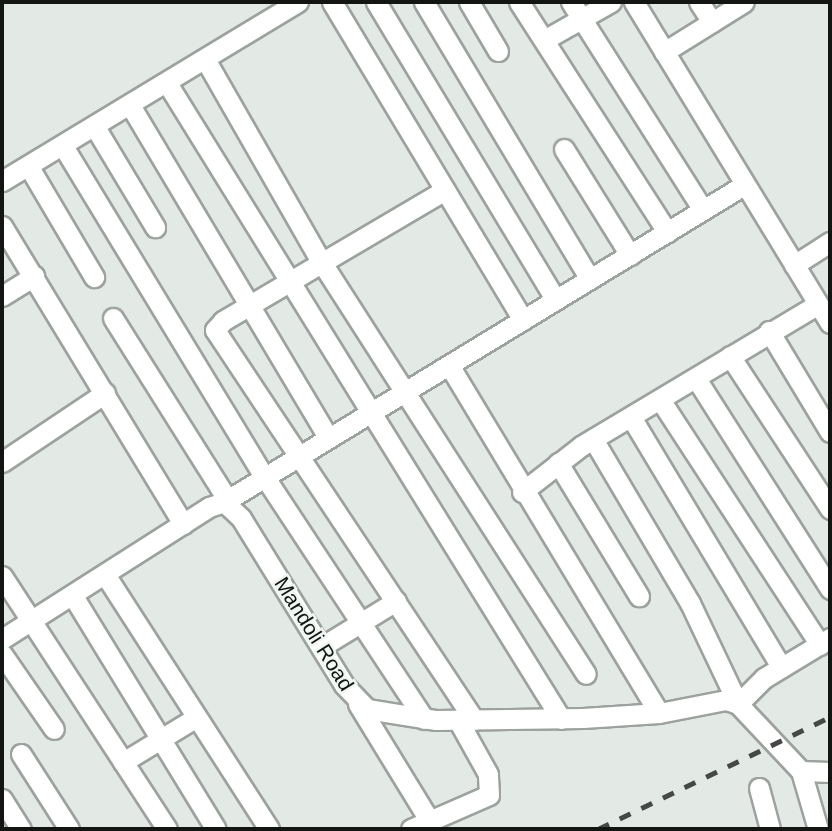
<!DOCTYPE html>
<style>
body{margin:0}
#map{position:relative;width:832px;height:831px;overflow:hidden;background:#e3eae5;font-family:Arial,sans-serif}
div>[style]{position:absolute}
.roads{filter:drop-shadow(2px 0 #9ca29d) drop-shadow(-2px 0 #9ca29d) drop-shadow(0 2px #9ca29d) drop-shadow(0 -2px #9ca29d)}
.minor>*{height:19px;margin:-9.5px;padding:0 9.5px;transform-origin:9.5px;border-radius:9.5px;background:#fff}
.rail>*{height:4.5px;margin-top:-2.25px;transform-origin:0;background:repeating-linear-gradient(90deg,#454845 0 12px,transparent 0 24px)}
span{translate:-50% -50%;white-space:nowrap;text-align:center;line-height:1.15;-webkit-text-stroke:5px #f0f7f2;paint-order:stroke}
.street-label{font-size:21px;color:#131513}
.frame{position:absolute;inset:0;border:4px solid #131513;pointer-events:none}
</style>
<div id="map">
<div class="roads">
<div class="minor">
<i style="left:332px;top:2px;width:371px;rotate:59deg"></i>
<i style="left:376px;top:2px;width:348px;rotate:58.9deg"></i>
<i style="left:424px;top:2px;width:323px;rotate:59.1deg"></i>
<i style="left:469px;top:2px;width:57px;rotate:59.4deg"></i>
<i style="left:519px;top:2px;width:274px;rotate:57.2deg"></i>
<i style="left:571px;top:2px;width:246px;rotate:57.6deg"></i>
<i style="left:634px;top:2px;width:376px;rotate:58.6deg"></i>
<i style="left:699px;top:2px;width:24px;rotate:57deg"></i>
<i style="left:544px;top:40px;width:77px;rotate:-29.6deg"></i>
<i style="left:664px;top:52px;width:94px;rotate:-32deg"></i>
<i style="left:205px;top:59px;width:235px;rotate:60.2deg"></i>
<i style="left:322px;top:263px;width:488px;rotate:57.3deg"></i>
<i style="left:167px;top:83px;width:748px;rotate:58.22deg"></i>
<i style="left:130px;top:105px;width:384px;rotate:59.2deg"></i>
<i style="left:95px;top:127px;width:117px;rotate:59deg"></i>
<i style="left:63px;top:146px;width:386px;rotate:58.7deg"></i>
<i style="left:264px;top:476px;width:291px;rotate:56.6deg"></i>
<i style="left:564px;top:149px;width:125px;rotate:58.1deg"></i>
<i style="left:29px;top:167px;width:128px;rotate:59.4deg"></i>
<i style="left:2px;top:181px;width:346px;rotate:-31.2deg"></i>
<i style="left:445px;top:190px;width:258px;rotate:149.5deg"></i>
<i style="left:223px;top:321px;width:12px;rotate:132deg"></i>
<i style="left:215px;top:330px;width:468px;rotate:56.4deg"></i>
<i style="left:2px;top:226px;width:349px;rotate:58.7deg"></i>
<i style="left:794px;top:265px;width:43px;rotate:-32.6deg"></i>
<i style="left:2px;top:296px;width:38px;rotate:-32deg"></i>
<i style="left:113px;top:318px;width:214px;rotate:57.8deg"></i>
<i style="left:769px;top:331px;width:118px;rotate:58.9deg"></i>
<i style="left:730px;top:356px;width:183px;rotate:56.8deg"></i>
<i style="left:449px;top:365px;width:406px;rotate:58.9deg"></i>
<i style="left:697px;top:380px;width:248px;rotate:57.5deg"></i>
<i style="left:661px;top:401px;width:291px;rotate:56.9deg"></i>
<i style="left:631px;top:417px;width:292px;rotate:59deg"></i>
<i style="left:593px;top:439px;width:191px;rotate:59.4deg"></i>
<i style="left:690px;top:603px;width:112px;rotate:64.6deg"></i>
<i style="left:738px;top:704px;width:37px;rotate:-45deg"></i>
<i style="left:764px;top:678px;width:77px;rotate:-31.2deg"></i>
<i style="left:2px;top:462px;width:124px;rotate:-33.8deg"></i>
<i style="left:558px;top:463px;width:156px;rotate:58.7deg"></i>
<i style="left:522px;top:492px;width:75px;rotate:-37.9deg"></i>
<i style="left:581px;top:446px;width:276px;rotate:-30.9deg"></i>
<i style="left:224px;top:502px;width:609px;rotate:-31.37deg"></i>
<i style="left:2px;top:576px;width:302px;rotate:56.9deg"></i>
<i style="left:106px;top:576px;width:301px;rotate:57.2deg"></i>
<i style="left:73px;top:596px;width:273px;rotate:58.5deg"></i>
<i style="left:2px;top:639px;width:246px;rotate:-32.5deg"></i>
<i style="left:209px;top:507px;width:16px;rotate:-18deg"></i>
<i style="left:224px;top:502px;width:23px;rotate:43deg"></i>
<i style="left:241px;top:518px;width:196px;rotate:58.3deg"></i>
<i style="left:344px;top:685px;width:33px;rotate:46deg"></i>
<i style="left:367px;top:709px;width:70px;rotate:9.1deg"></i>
<i style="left:436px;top:720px;width:147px;rotate:-0.8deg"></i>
<i style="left:583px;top:718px;width:76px;rotate:-3.8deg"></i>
<i style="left:659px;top:713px;width:68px;rotate:-11deg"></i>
<i style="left:726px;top:700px;width:13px;rotate:18deg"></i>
<i style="left:738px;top:704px;width:92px;rotate:46.8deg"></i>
<i style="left:801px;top:771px;width:29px;rotate:2deg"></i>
<i style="left:321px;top:647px;width:88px;rotate:-31.5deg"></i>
<i style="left:2px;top:654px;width:91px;rotate:55.3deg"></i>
<i style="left:358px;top:704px;width:136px;rotate:58.5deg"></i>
<i style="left:21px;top:754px;width:89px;rotate:57.4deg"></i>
<i style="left:123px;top:762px;width:84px;rotate:-31.4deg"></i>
<i style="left:801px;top:771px;width:60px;rotate:73.7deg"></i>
<i style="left:759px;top:788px;width:42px;rotate:75deg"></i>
<i style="left:2px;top:799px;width:36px;rotate:58deg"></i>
<i style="left:411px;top:829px;width:85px;rotate:-23.6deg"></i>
<i style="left:489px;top:795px;width:21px;rotate:-93deg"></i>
<i style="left:488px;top:774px;width:62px;rotate:-119.1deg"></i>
</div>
</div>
<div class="rail">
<i style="left:598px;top:829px;width:258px;rotate:-25.8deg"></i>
</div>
<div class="street-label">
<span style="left:314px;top:634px;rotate:58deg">Mandoli Road</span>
</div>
<div class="frame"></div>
</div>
